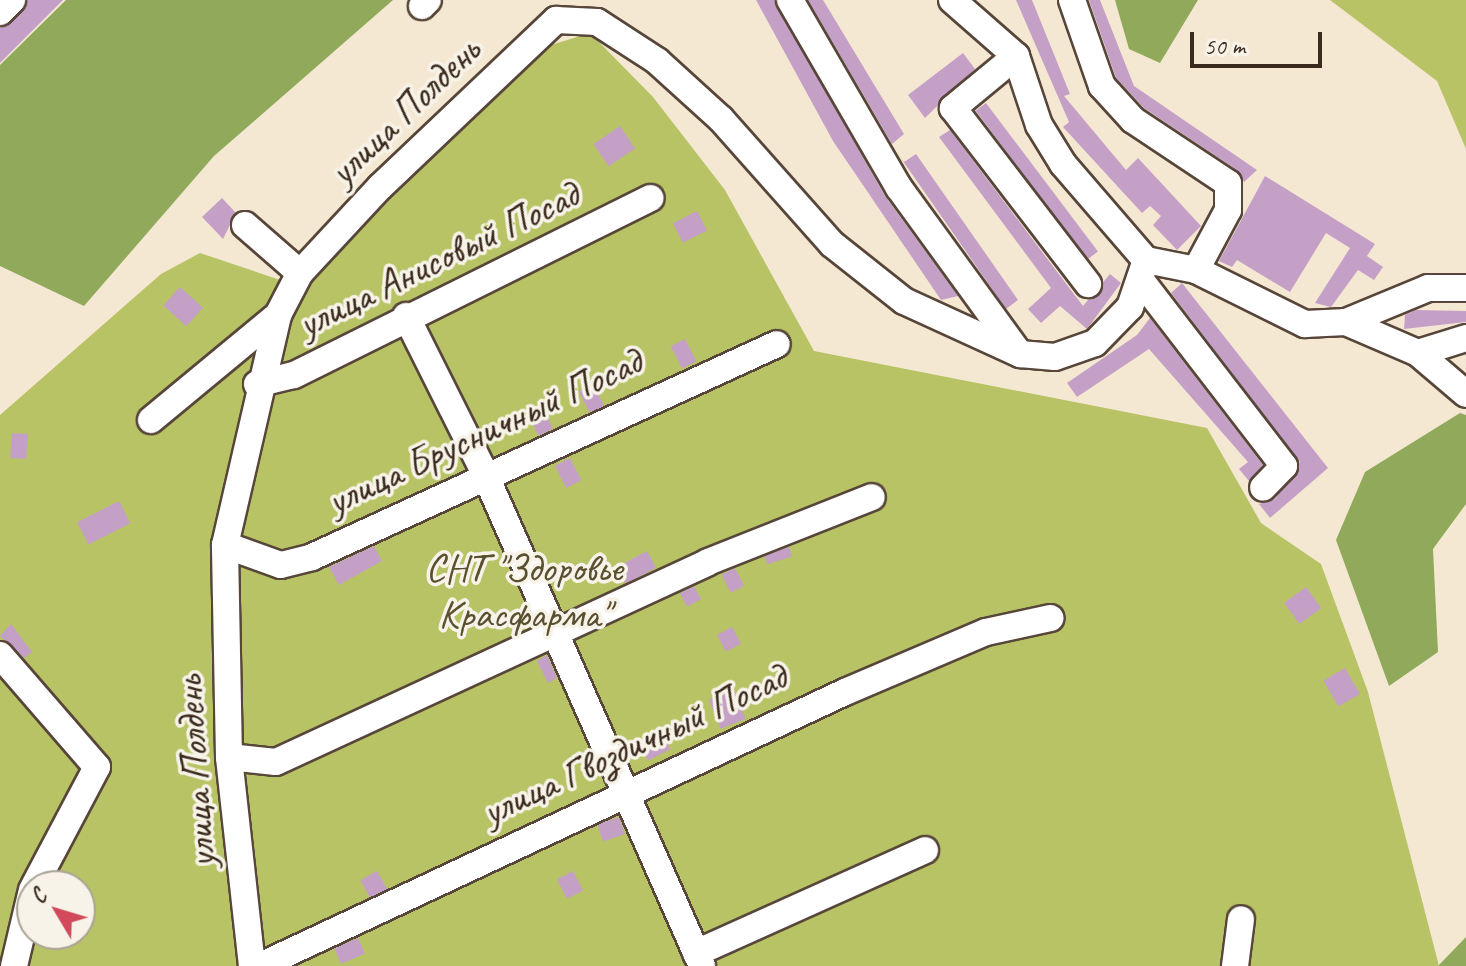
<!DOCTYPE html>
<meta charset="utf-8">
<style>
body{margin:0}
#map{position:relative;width:1466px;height:966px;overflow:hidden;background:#f5e8d3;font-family:Caveat,sans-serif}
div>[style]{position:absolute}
.green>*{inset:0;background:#b7c365}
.forest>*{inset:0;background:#91a95a}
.building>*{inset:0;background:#c4a0c7;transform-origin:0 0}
.roads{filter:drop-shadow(2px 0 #574639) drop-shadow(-2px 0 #574639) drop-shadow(0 2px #574639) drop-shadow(0 -2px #574639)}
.minor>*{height:26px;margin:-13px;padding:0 13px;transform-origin:13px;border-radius:13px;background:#fff}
span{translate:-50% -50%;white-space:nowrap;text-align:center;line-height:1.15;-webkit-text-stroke:7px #f7f3e8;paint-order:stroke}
.street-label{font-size:40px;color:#3b2a1e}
.park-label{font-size:40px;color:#5a5030}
.north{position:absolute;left:16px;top:870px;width:80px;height:80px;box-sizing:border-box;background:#f7f3e8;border:2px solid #aca397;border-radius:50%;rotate:308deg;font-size:22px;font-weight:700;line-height:32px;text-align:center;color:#3b2a1e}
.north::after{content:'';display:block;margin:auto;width:28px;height:36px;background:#d1495b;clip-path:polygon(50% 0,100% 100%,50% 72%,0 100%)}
.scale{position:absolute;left:1190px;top:32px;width:132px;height:36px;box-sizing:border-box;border:4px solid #3b2a1e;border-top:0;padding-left:10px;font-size:24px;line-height:28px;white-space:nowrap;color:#3b2a1e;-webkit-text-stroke:6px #f7f3e8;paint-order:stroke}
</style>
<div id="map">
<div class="green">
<i style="clip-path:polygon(1330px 0,1466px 0,1466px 149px,1437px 81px)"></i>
<i style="clip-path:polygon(evenodd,590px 33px,653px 97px,725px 190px,814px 351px,1207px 428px,1261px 523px,1321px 564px,1368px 692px,1439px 966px,0 966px,0 415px,161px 274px,200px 253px,301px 287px,538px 49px,590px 33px,32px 886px,80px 886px,80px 934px,32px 934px,32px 886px)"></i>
</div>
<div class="forest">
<i style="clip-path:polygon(66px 0,393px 0,214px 156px,84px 306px,0 266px,0 65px)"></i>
<i style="clip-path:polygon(1115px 0,1198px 0,1160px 63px,1129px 49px)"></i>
<i style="clip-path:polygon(1460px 413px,1466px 415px,1466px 504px,1433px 549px,1438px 652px,1389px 686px,1336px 540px,1365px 472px)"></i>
<i style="clip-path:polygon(1466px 937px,1466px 966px,1439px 966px,1439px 965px)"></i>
</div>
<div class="building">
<i style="clip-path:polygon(28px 0,63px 0,0 63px,0 28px)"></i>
<i style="clip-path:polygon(756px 0,774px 0,885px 196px,958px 296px,941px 300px,833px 141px)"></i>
<i style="clip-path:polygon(808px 0,823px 0,904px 134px,892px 144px)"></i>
<i style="clip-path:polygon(1016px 0,1032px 0,1070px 94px,1064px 96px,1126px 170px,1138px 158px,1201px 226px,1177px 250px,1153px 225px,1161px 216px,1150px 206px,1142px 213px,1063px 127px,1069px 122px)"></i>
<i style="clip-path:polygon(1089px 0,1100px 0,1134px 86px,1257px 170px,1244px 182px,1237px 170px,1144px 108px,1116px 78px)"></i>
<i style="clip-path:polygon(963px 53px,975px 69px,925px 118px,908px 95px)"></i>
<i style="left:986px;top:103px;width:186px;height:13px;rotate:53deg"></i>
<i style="left:620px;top:126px;width:27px;height:32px;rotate:56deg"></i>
<i style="clip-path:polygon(950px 130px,1083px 306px,1110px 274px,1121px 283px,1087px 329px,1060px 306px,1041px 323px,1028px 309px,1051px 288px,939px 137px)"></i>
<i style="clip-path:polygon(898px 154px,904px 162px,916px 154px,1018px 300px,1006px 309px)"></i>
<i style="clip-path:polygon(1265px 176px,1375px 244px,1367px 256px,1383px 267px,1374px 280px,1358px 270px,1331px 307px,1315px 303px,1350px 248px,1326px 233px,1290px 292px,1237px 260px,1232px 267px,1219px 261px)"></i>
<i style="clip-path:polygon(222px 198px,236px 213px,223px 239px,202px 217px)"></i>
<i style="left:697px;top:211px;width:22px;height:27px;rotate:63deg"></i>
<i style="clip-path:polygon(1182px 283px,1328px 468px,1270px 518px,1259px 504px,1275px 499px,1300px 462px,1171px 293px)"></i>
<i style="left:180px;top:287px;width:31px;height:25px;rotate:42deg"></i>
<i style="clip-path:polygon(1416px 310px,1466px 311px,1466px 322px,1404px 329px,1405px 315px)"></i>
<i style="clip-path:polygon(1150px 318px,1263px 465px,1249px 481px,1239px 469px,1248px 462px,1149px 349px,1077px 397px,1067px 383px,1137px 335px)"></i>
<i style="left:685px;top:339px;width:25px;height:16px;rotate:63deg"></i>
<i style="left:593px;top:384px;width:25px;height:16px;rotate:63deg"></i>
<i style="left:544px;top:411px;width:20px;height:16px;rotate:63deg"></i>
<i style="left:12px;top:433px;width:16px;height:25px;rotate:4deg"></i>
<i style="left:570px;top:458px;width:25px;height:17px;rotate:63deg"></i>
<i style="left:119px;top:501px;width:25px;height:47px;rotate:63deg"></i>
<i style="clip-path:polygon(374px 546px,382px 561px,339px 585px,329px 567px)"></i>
<i style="left:789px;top:547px;width:10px;height:26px;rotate:73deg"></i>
<i style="left:647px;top:551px;width:19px;height:34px;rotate:62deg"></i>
<i style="left:735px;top:568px;width:20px;height:15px;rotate:63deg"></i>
<i style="left:694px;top:586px;width:15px;height:16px;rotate:62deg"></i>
<i style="left:1306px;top:587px;width:26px;height:27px;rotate:54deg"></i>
<i style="clip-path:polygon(11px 624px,32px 652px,24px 658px,0 636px)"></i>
<i style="left:732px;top:627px;width:19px;height:17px;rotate:62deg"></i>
<i style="clip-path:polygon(547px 655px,557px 678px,548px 683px,537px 661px)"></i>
<i style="left:1345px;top:668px;width:30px;height:25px;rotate:60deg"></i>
<i style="left:734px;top:690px;width:31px;height:27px;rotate:68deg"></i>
<i style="left:663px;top:735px;width:16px;height:25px;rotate:63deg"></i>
<i style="left:619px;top:817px;width:18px;height:23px;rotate:71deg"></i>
<i style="left:377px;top:871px;width:21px;height:19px;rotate:61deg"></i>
<i style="left:573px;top:871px;width:22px;height:18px;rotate:63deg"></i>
<i style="left:358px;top:938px;width:17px;height:26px;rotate:66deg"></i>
</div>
<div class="roads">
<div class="minor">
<i style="left:790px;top:0;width:217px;rotate:59.9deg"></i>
<i style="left:899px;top:188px;width:199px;rotate:54deg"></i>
<i style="left:952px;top:0;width:85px;rotate:41.2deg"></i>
<i style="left:1016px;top:56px;width:73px;rotate:71.6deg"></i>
<i style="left:1039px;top:125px;width:46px;rotate:58.4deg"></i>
<i style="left:1063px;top:164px;width:127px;rotate:49.2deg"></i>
<i style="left:1072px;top:0;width:91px;rotate:70.8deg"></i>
<i style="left:1102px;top:86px;width:46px;rotate:47.6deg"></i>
<i style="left:1133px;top:120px;width:114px;rotate:33.6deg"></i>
<i style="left:1228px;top:183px;width:27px;rotate:90deg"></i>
<i style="left:1228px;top:210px;width:68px;rotate:118.1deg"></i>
<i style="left:422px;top:6px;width:8px;rotate:-45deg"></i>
<i style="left:0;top:12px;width:17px;rotate:-45deg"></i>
<i style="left:1016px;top:56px;width:82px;rotate:140.5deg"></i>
<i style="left:953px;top:108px;width:222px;rotate:52.5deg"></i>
<i style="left:245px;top:225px;width:73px;rotate:41.1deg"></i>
<i style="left:1146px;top:260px;width:51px;rotate:11.3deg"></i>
<i style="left:1196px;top:270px;width:122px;rotate:26.4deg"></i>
<i style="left:1305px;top:324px;width:41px;rotate:-2.8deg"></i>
<i style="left:1346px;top:322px;width:89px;rotate:-22.5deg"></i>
<i style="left:1428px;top:288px;width:38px"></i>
<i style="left:1143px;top:283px;width:231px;rotate:52.4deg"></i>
<i style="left:1284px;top:466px;width:30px;rotate:134deg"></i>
<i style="left:406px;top:316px;width:174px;rotate:63.4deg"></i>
<i style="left:484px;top:472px;width:540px;rotate:66.19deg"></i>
<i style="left:1346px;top:322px;width:78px;rotate:23.3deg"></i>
<i style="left:1418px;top:353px;width:63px;rotate:40.5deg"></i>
<i style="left:1418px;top:353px;width:50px;rotate:-17.4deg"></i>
<i style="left:257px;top:384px;width:38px;rotate:-14deg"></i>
<i style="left:294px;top:375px;width:398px;rotate:-26.4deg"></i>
<i style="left:151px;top:420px;width:165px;rotate:-39.6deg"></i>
<i style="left:225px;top:545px;width:59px;rotate:19.7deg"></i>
<i style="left:281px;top:565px;width:32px;rotate:-14deg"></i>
<i style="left:312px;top:557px;width:511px;rotate:-24.61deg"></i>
<i style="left:0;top:655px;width:148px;rotate:49.1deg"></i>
<i style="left:97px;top:767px;width:135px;rotate:117.9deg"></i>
<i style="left:229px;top:757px;width:47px;rotate:6.1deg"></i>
<i style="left:276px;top:762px;width:476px;rotate:-24.8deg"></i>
<i style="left:708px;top:562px;width:176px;rotate:-21.6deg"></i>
<i style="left:696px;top:953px;width:251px;rotate:-24.2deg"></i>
<i style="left:14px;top:966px;width:78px;rotate:-76.7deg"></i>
<i style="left:252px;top:966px;width:210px;rotate:-96.3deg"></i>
<i style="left:229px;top:757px;width:212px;rotate:-91.1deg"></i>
<i style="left:225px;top:545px;width:236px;rotate:-77deg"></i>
<i style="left:278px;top:315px;width:47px;rotate:-62.4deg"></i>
<i style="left:300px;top:273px;width:117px;rotate:-47.1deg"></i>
<i style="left:380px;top:187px;width:243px;rotate:-43.5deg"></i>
<i style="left:556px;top:20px;width:41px;rotate:2.8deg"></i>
<i style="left:597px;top:22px;width:72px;rotate:33deg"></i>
<i style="left:657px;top:61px;width:86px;rotate:42.2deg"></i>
<i style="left:721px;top:119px;width:167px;rotate:48.4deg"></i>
<i style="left:832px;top:244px;width:92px;rotate:38.4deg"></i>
<i style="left:904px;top:301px;width:128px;rotate:24.6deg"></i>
<i style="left:1020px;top:354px;width:35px;rotate:5deg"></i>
<i style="left:1055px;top:357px;width:42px;rotate:-19.3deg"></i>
<i style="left:1095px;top:343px;width:50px;rotate:-45.8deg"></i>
<i style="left:1130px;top:307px;width:50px;rotate:-71.2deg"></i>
<i style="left:260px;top:966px;width:646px;rotate:-25.1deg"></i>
<i style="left:845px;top:692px;width:153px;rotate:-23.1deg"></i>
<i style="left:986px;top:632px;width:66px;rotate:-12.2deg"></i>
<i style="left:1235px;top:966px;width:47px;rotate:-82.7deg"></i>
</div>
</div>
<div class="street-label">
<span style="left:404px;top:111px;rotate:-44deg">улица Полдень</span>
<span style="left:438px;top:259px;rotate:-26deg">улица Анисовый Посад</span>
<span style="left:484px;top:431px;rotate:-25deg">улица Брусничный Посад</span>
<span style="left:634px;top:744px;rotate:-25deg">улица Гвоздичный Посад</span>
<span style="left:195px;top:772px;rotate:-94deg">улица Полдень</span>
</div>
<div class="park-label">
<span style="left:524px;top:591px">СНТ "Здоровье<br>Красфарма"</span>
</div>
<div class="north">С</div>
<div class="scale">50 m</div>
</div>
